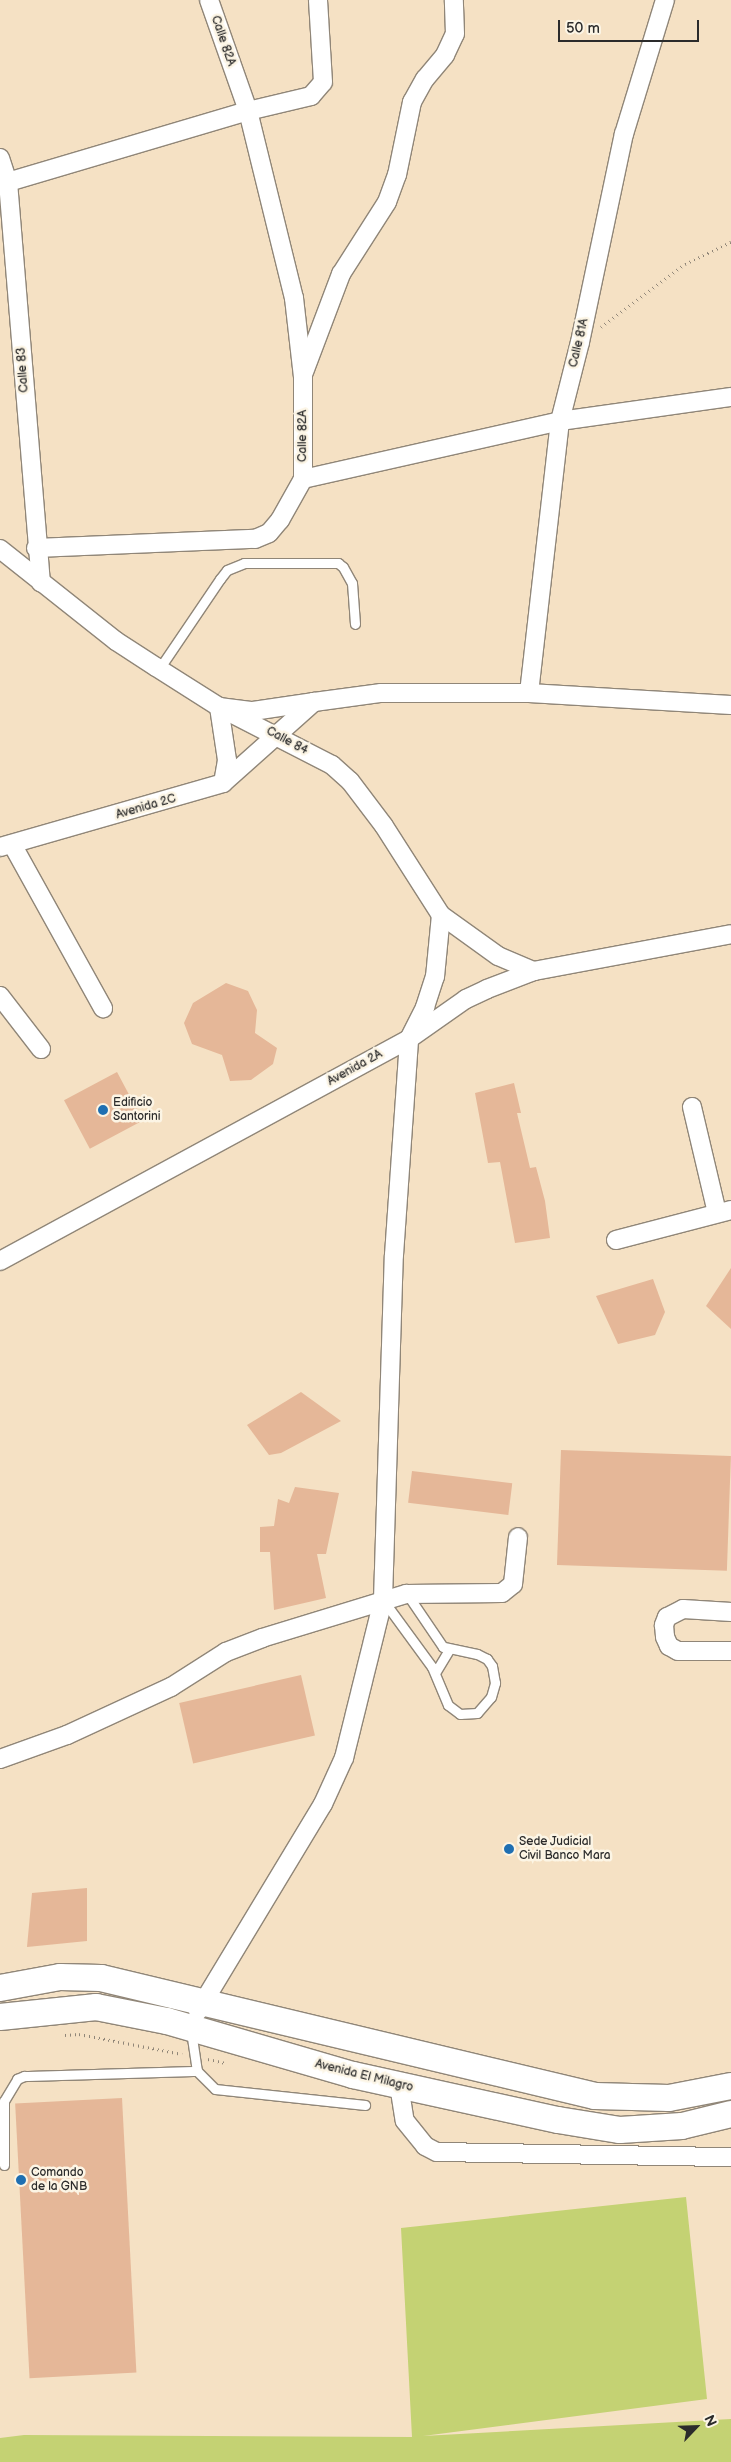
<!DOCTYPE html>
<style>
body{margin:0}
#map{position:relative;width:731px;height:2462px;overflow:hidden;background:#f5e1c4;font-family:"Balsamiq Sans",sans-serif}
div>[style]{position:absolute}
.green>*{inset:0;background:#c4d273}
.building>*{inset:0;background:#e5b798;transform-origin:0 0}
.path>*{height:3px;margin-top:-1.5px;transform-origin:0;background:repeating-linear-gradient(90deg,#908678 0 1px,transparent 0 5px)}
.roads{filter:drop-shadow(1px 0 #908678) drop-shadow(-1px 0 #908678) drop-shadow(0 1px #908678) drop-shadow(0 -1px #908678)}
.service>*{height:9px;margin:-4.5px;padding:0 4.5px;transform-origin:4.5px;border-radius:4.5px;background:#fff}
.minor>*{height:18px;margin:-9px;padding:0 9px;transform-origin:9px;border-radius:9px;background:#fff}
.secondary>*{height:26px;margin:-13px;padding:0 13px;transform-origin:13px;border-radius:13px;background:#fff}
.dots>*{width:14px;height:14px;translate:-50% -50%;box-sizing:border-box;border:2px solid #fcf5e5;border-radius:50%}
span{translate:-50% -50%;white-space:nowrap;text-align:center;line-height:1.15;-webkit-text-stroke:5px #fcf5e5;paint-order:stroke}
.street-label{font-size:12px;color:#2b2b2b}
.poi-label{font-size:12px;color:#2b2b2b}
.left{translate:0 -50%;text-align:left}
.north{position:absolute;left:671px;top:2402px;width:50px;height:50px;-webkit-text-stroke:4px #fcf5e5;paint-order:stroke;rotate:66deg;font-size:14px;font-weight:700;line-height:20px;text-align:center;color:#2b2b2b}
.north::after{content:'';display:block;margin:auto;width:18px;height:22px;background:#2b2b2b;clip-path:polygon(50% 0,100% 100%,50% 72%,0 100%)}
.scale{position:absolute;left:558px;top:20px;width:141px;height:22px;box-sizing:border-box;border:2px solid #2b2b2b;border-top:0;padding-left:6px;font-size:15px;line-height:18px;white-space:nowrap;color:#2b2b2b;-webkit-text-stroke:4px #fcf5e5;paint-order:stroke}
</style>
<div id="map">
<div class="green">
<i style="clip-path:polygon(686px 2197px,707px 2399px,423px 2436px,731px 2419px,731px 2462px,0 2462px,0 2438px,24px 2435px,412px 2437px,401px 2228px)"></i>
</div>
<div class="building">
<i style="clip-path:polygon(226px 983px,248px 991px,257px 1010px,255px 1033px,277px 1048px,273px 1064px,251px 1080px,230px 1081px,222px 1055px,192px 1044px,184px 1023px,193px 1003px)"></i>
<i style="left:117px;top:1072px;width:55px;height:60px;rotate:62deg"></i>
<i style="clip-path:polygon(514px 1083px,521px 1113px,517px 1113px,530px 1168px,536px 1167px,545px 1201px,550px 1238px,515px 1243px,500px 1162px,488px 1163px,475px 1093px)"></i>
<i style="clip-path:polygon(731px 1268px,731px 1329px,706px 1306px)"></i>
<i style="clip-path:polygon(653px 1279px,665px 1312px,655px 1335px,618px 1344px,596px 1296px)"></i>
<i style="clip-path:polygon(301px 1392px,341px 1421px,281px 1453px,269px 1455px,247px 1425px)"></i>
<i style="left:561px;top:1450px;width:170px;height:115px;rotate:2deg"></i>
<i style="left:412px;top:1471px;width:101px;height:32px;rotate:7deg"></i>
<i style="clip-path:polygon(295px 1487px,339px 1493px,326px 1554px,317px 1554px,326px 1598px,274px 1610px,270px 1552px,260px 1552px,260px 1527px,274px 1526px,278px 1499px,289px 1503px)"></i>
<i style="left:301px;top:1675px;width:62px;height:125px;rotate:77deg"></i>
<i style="clip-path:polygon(87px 1888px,87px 1941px,27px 1947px,32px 1893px)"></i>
<i style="left:122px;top:2098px;width:275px;height:107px;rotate:87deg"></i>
</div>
<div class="path">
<i style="left:601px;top:327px;width:105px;rotate:-36.9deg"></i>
<i style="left:685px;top:264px;width:51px;rotate:-25.6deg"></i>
<i style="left:65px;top:2035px;width:14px;rotate:-4deg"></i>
<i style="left:79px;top:2034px;width:105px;rotate:11deg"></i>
<i style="left:208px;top:2059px;width:18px;rotate:13deg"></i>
</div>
<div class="roads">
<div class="service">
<i style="left:159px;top:669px;width:109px;rotate:-55.9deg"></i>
<i style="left:220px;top:579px;width:11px;rotate:-52deg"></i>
<i style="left:227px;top:570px;width:18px;rotate:-22deg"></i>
<i style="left:244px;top:563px;width:94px"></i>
<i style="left:338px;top:563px;width:6px;rotate:39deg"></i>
<i style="left:343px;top:567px;width:18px;rotate:61deg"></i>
<i style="left:352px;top:583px;width:41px;rotate:85.8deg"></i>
<i style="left:383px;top:1600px;width:83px;rotate:53.8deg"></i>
<i style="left:432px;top:1667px;width:41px;rotate:67.2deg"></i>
<i style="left:448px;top:1705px;width:15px;rotate:37deg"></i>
<i style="left:460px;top:1714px;width:17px;rotate:-3deg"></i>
<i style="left:477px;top:1713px;width:21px;rotate:-49deg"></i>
<i style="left:491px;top:1697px;width:15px;rotate:-74deg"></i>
<i style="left:495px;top:1683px;width:17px;rotate:-100deg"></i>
<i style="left:492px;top:1666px;width:9px;rotate:-126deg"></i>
<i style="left:487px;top:1659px;width:11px;rotate:-153deg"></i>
<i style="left:477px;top:1654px;width:35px;rotate:-168deg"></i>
<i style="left:443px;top:1647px;width:64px;rotate:-124.2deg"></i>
<i style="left:435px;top:1673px;width:27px;rotate:-59deg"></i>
<i style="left:191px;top:2031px;width:40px;rotate:81.5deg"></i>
<i style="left:197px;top:2071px;width:25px;rotate:45deg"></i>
<i style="left:215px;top:2089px;width:151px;rotate:6.1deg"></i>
<i style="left:4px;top:2165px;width:64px;rotate:-90deg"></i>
<i style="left:4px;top:2101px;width:26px;rotate:-59deg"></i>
<i style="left:17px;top:2079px;width:8px;rotate:-23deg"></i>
<i style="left:24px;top:2076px;width:173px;rotate:-1.7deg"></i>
</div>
<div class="minor">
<i style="left:209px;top:0;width:118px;rotate:70.6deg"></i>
<i style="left:248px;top:111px;width:193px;rotate:76.2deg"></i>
<i style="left:294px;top:298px;width:80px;rotate:83.5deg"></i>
<i style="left:303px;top:377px;width:102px;rotate:90deg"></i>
<i style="left:303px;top:479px;width:263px;rotate:-12.7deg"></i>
<i style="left:560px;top:421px;width:173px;rotate:-8deg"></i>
<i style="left:0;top:158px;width:25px;rotate:72deg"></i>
<i style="left:8px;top:182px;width:402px;rotate:85.3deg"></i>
<i style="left:8px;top:182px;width:250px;rotate:-16.5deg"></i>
<i style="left:248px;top:111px;width:65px;rotate:-13.4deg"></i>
<i style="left:311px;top:96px;width:18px;rotate:-49deg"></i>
<i style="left:323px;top:82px;width:82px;rotate:-93.5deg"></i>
<i style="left:304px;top:372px;width:105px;rotate:-69.3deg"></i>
<i style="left:341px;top:274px;width:85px;rotate:-57.4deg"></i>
<i style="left:387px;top:202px;width:29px;rotate:-70deg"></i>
<i style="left:397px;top:175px;width:75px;rotate:-78.4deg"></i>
<i style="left:412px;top:102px;width:26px;rotate:-61deg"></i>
<i style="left:425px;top:79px;width:31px;rotate:-50deg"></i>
<i style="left:445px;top:55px;width:23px;rotate:-65deg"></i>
<i style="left:455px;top:34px;width:34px;rotate:-92deg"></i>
<i style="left:36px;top:548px;width:219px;rotate:-2.4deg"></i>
<i style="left:255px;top:539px;width:15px;rotate:-23deg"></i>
<i style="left:269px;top:533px;width:17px;rotate:-50deg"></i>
<i style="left:280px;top:520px;width:47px;rotate:-60.7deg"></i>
<i style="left:0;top:549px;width:148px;rotate:38.4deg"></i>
<i style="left:116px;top:641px;width:48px;rotate:33deg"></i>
<i style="left:156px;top:667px;width:75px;rotate:32.4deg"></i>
<i style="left:219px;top:707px;width:127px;rotate:27.2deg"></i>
<i style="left:332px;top:765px;width:24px;rotate:42deg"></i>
<i style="left:350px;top:781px;width:56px;rotate:52.9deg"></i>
<i style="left:384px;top:826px;width:106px;rotate:57.4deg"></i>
<i style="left:441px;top:915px;width:70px;rotate:35.7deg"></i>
<i style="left:498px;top:956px;width:39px;rotate:23deg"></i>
<i style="left:529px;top:693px;width:274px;rotate:-83.5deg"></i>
<i style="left:560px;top:421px;width:81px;rotate:-75.8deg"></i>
<i style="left:580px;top:342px;width:213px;rotate:-78.1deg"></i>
<i style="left:624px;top:134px;width:140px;rotate:-73deg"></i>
<i style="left:223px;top:783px;width:23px;rotate:-80deg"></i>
<i style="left:227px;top:760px;width:54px;rotate:-98.6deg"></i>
<i style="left:219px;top:707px;width:34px;rotate:7deg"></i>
<i style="left:253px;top:711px;width:62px;rotate:-8.4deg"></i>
<i style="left:12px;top:844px;width:188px;rotate:61deg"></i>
<i style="left:0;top:847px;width:232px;rotate:-16deg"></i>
<i style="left:223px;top:783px;width:122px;rotate:-41.7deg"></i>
<i style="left:314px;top:702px;width:68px;rotate:-7.7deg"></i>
<i style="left:381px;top:693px;width:148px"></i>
<i style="left:529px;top:693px;width:202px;rotate:3.4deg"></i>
<i style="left:0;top:996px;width:67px;rotate:52.3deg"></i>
<i style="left:692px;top:1107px;width:109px;rotate:76.7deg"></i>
<i style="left:616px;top:1240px;width:119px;rotate:-14.6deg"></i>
<i style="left:0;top:1261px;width:465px;rotate:-28.5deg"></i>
<i style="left:409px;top:1039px;width:70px;rotate:-35.1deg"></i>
<i style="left:466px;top:999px;width:23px;rotate:-25deg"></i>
<i style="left:487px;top:989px;width:50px;rotate:-21deg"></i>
<i style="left:534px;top:971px;width:200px;rotate:-10.6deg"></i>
<i style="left:731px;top:1612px;width:48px;rotate:-176.4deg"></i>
<i style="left:683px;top:1609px;width:18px;rotate:153deg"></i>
<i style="left:667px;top:1617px;width:9px;rotate:111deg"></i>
<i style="left:664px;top:1625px;width:12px;rotate:85deg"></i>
<i style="left:665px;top:1637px;width:10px;rotate:66deg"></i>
<i style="left:669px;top:1646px;width:10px;rotate:29deg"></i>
<i style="left:678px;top:1651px;width:53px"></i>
<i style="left:0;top:1759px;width:71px;rotate:-19.7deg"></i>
<i style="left:67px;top:1735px;width:115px;rotate:-24.8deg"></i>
<i style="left:171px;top:1687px;width:65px;rotate:-32.5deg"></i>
<i style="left:226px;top:1652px;width:39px;rotate:-21deg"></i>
<i style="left:262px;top:1638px;width:151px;rotate:-17deg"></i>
<i style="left:406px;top:1594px;width:96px;rotate:-0.6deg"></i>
<i style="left:502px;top:1593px;width:14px;rotate:-39deg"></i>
<i style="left:513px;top:1584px;width:47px;rotate:-83.9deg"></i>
<i style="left:198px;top:2011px;width:242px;rotate:-58.9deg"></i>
<i style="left:323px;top:1804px;width:51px;rotate:-65.5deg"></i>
<i style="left:344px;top:1758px;width:163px;rotate:-76.1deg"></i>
<i style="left:383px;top:1600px;width:345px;rotate:-88.2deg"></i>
<i style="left:394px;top:1255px;width:217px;rotate:-86deg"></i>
<i style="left:409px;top:1039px;width:36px;rotate:-63deg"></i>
<i style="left:425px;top:1007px;width:32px;rotate:-72deg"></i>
<i style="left:435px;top:977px;width:62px;rotate:-84.5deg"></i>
<i style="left:399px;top:2085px;width:36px;rotate:81deg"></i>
<i style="left:405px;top:2121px;width:32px;rotate:51deg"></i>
<i style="left:425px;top:2146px;width:13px;rotate:27deg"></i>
<i style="left:437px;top:2152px;width:294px;rotate:1deg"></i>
</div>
<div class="secondary">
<i style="left:0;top:1988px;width:61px;rotate:-10.4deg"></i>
<i style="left:60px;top:1977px;width:41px;rotate:1.4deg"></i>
<i style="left:101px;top:1978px;width:508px;rotate:13.43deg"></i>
<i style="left:595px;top:2096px;width:74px;rotate:1.5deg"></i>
<i style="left:669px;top:2098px;width:63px;rotate:-11deg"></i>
<i style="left:0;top:2017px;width:97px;rotate:-5.9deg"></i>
<i style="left:96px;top:2007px;width:72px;rotate:11.2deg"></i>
<i style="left:167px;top:2021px;width:194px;rotate:16.2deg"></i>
<i style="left:353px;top:2075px;width:210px;rotate:12.4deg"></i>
<i style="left:558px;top:2120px;width:63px;rotate:9.2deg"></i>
<i style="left:620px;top:2130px;width:62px;rotate:-3.7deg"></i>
<i style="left:682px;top:2126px;width:50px;rotate:-13.8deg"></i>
</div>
</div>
<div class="dots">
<i style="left:103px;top:1110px;background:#1f6fb2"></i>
<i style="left:509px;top:1849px;background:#1f6fb2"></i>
<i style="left:21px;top:2180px;background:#1f6fb2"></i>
</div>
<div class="street-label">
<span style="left:223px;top:41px;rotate:71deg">Calle 82A</span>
<span style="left:579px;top:343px;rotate:-77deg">Calle 81A</span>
<span style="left:23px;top:370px;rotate:-94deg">Calle 83</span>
<span style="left:303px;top:436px;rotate:-90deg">Calle 82A</span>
<span style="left:287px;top:741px;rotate:28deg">Calle 84</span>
<span style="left:146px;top:807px;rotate:-16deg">Avenida 2C</span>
<span style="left:355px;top:1068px;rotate:-29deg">Avenida 2A</span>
<span style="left:364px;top:2076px;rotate:14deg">Avenida El Milagro</span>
</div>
<div class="poi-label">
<span class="left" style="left:113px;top:1110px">Edificio<br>Santorini</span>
<span class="left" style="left:519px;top:1849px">Sede Judicial<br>Civil Banco Mara</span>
<span class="left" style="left:31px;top:2180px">Comando<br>de la GNB</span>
</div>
<div class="north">N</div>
<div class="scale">50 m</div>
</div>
